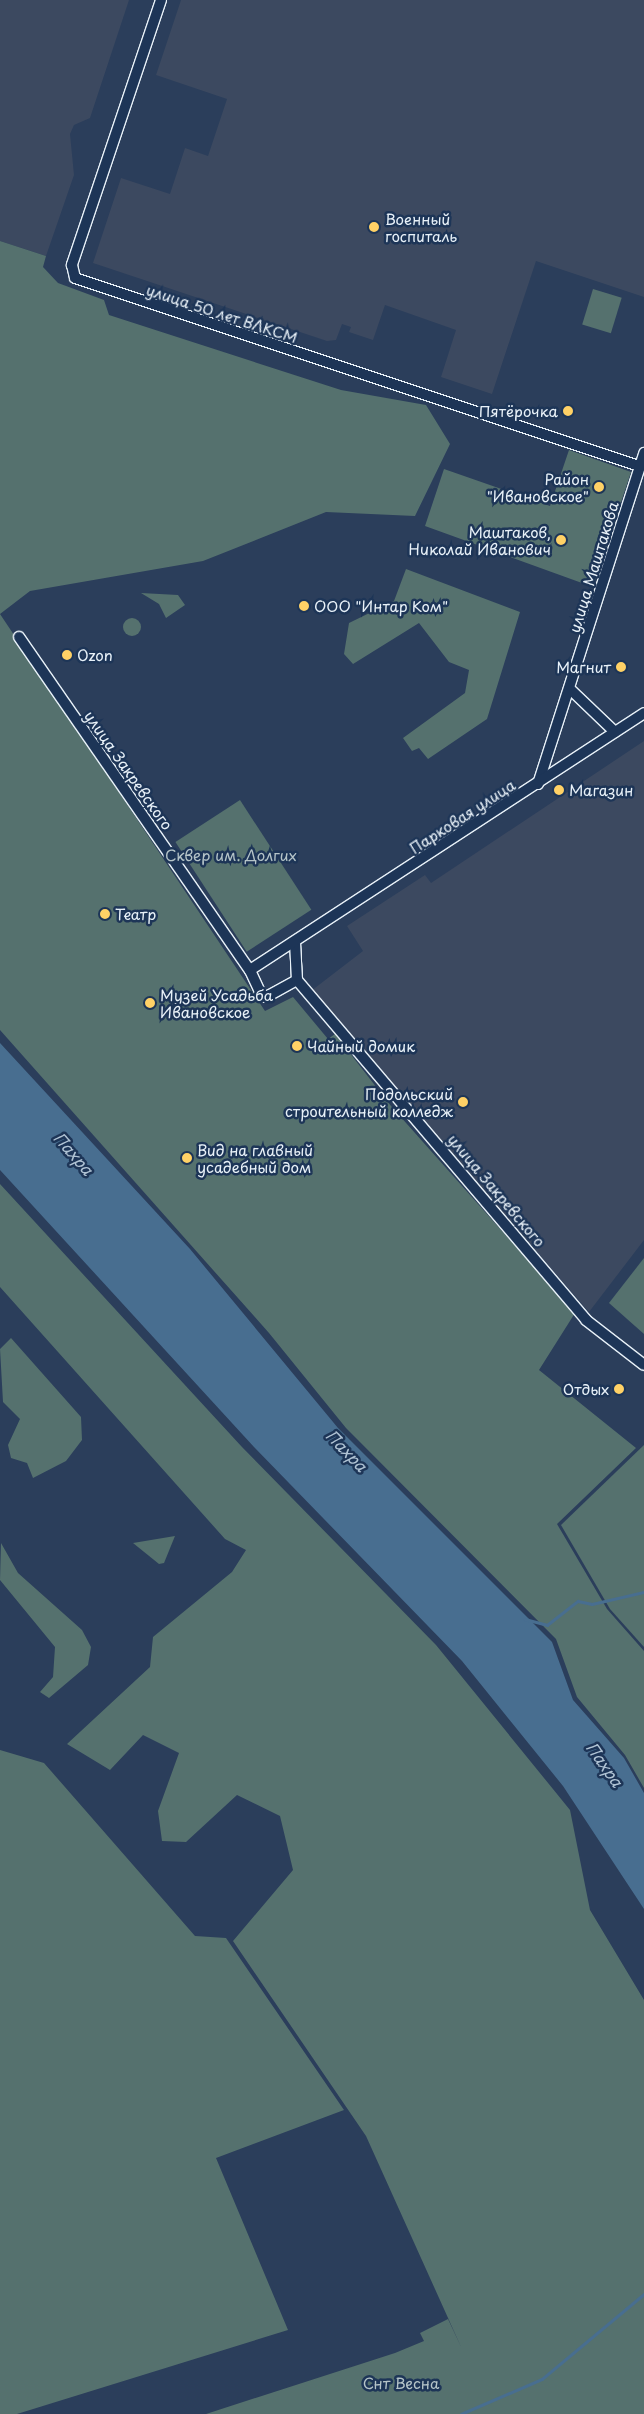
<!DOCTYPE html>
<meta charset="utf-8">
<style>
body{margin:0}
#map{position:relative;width:644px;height:2414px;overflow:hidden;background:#2b3e5b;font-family:"Playpen Sans",sans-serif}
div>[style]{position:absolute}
.built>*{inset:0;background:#3c4960}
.green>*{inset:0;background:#55716e;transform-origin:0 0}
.round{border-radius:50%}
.water>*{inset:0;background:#486e90}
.stream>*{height:2.5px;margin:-1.25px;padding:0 1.25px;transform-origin:1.25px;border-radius:1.25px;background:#486e90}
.roads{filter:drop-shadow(1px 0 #e8f1f8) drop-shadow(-1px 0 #e8f1f8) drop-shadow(0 1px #e8f1f8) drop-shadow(0 -1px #e8f1f8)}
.minor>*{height:10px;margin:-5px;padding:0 5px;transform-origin:5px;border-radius:5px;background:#1d3557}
.dots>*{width:14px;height:14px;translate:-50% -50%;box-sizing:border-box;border:2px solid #1d3557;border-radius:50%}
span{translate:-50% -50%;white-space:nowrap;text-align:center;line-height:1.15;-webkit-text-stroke:5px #1d3557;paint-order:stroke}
.poi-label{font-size:15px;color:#e8f1f8}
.left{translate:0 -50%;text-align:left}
.right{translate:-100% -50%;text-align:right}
.street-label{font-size:15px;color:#e8f1f8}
.park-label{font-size:15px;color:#b5c4c8}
.water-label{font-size:16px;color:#b0c3d4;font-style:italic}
</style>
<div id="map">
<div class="built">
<i style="clip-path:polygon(0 0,129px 0,90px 118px,74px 125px,70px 134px,74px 175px,46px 256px,0 241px)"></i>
<i style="clip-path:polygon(181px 0,644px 0,644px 297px,536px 261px,492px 394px,441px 377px,456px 330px,385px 305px,373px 340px,349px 332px,351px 327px,342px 324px,336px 340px,327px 341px,93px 263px,121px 178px,170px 194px,185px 148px,208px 156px,227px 99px,156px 75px)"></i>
<i style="clip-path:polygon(644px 741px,644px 1240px,589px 1312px,311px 991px,363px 951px,347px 926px,425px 875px,431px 883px)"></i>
</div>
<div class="green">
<i style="clip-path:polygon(0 241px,46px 256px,43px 267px,58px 283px,104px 300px,109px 315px,341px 390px,426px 405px,450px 444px,415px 516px,326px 512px,203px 561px,30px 591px,0 614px,265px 1011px,293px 997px,328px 1039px,335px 1034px,391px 1106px,575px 1313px,539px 1370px,636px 1448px,557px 1524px,607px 1609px,644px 1651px,644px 1788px,625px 1755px,577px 1697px,556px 1639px,346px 1428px,269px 1333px,0 1030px)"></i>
<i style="left:593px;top:289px;width:30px;height:37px;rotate:17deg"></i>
<i style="clip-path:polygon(569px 450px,631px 472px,593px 587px,425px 526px,444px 469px,550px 506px)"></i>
<i style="clip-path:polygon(406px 569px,520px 612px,487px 719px,428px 759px,419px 748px,412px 751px,403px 738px,465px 693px,469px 670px,449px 662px,419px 623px,353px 664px,344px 654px,349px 623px,394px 601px)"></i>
<i style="clip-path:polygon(141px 593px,178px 595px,185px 605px,166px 618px,159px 604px)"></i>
<i class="round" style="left:123px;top:618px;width:18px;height:18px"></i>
<i style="left:240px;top:800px;width:131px;height:77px;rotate:57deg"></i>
<i style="clip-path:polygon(0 1184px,242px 1447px,436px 1645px,570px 1810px,590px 1910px,644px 2000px,644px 2414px,206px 2414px,395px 2353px,424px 2341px,420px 2333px,448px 2319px,462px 2349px,366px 2136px,233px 1941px,293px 1870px,280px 1816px,237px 1795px,186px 1842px,162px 1841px,158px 1811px,179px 1753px,143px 1735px,110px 1770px,67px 1744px,150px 1667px,153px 1637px,232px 1572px,246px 1550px,225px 1539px,0 1287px)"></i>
<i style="clip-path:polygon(644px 1258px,644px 1334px,609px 1303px)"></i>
<i style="clip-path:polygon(11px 1338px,81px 1417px,82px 1440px,66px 1461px,33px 1478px,27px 1463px,11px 1458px,8px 1445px,20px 1419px,3px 1402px,0 1349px)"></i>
<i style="clip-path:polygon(644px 1445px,644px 1647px,610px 1609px,561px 1525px)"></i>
<i style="clip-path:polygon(175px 1536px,164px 1563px,159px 1564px,133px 1543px)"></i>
<i style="clip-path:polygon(1px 1543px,18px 1573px,82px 1630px,91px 1647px,88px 1665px,49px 1698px,40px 1692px,53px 1677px,55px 1647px,0 1580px)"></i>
<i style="clip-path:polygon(0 1750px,44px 1763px,195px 1936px,226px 1938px,344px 2110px,216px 2158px,288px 2330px,17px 2414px,0 2414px)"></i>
</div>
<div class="water">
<i style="clip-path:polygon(0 1043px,190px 1249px,338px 1428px,552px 1642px,573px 1700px,624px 1758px,644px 1793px,644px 1909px,563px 1786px,462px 1661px,254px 1447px,0 1170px)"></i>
</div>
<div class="stream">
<i style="left:525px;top:1619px;width:23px;rotate:15deg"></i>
<i style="left:547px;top:1625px;width:39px;rotate:-38deg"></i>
<i style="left:578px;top:1601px;width:14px;rotate:12deg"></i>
<i style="left:592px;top:1604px;width:53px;rotate:-13deg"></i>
<i style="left:461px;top:2414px;width:88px;rotate:-23.4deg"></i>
<i style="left:542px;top:2379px;width:133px;rotate:-39.8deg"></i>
</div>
<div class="roads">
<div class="minor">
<i style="left:161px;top:0;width:280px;rotate:108.6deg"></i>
<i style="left:72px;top:265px;width:13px;rotate:77deg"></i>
<i style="left:75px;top:278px;width:595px;rotate:18.43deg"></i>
<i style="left:19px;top:637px;width:405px;rotate:55.3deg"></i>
<i style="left:570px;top:689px;width:62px;rotate:43.7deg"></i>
<i style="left:538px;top:784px;width:348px;rotate:-72.2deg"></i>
<i style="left:295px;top:942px;width:38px;rotate:87deg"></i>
<i style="left:297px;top:980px;width:35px;rotate:151deg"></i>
<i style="left:266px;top:997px;width:6px;rotate:-149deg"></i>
<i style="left:261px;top:994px;width:26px;rotate:-115deg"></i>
<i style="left:250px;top:970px;width:470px;rotate:-33.1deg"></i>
<i style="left:297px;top:980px;width:446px;rotate:49.6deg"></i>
<i style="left:586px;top:1320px;width:73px;rotate:37.8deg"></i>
</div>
</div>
<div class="dots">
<i style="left:374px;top:227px;background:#ffd166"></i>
<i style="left:568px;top:411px;background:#ffd166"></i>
<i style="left:599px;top:487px;background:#ffd166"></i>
<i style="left:561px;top:540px;background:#ffd166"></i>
<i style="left:304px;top:606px;background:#ffd166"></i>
<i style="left:67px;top:655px;background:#ffd166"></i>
<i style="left:621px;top:667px;background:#ffd166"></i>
<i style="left:559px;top:790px;background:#ffd166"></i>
<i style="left:105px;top:914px;background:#ffd166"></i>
<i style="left:150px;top:1003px;background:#ffd166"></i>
<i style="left:297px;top:1046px;background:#ffd166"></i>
<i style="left:463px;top:1102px;background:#ffd166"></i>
<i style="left:187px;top:1158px;background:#ffd166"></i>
<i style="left:619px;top:1389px;background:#ffd166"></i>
</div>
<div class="poi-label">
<span class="left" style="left:385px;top:227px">Военный<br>госпиталь</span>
<span class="right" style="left:558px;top:411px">Пятёрочка</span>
<span class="right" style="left:589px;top:487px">Район<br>"Ивановское"</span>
<span class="right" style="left:551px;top:540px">Маштаков,<br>Николай Иванович</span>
<span class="left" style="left:314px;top:606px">ООО "Интар Ком"</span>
<span class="left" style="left:77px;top:655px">Ozon</span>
<span class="right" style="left:611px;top:667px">Магнит</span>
<span class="left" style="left:569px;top:790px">Магазин</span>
<span class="left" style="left:115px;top:914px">Театр</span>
<span class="left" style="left:160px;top:1003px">Музей Усадьба<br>Ивановское</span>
<span class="left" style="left:307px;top:1046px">Чайный домик</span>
<span class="right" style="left:453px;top:1102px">Подольский<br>строительный колледж</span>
<span class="left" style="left:197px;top:1158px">Вид на главный<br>усадебный дом</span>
<span class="right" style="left:609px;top:1389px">Отдых</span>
</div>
<div class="street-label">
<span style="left:222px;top:313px;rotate:18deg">улица 50 лет ВЛКСМ</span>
<span style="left:593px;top:567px;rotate:-73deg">улица Маштакова</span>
<span style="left:129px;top:770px;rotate:55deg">улица Закревского</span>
<span style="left:462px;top:816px;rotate:-33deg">Парковая улица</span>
<span style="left:497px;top:1190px;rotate:50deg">улица Закревского</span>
</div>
<div class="park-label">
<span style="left:231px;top:855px">Сквер им. Долгих</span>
<span style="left:401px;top:2383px">Снт Весна</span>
</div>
<div class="water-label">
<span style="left:74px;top:1153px;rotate:49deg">Пахра</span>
<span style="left:347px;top:1450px;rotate:46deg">Пахра</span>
<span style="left:605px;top:1764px;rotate:55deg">Пахра</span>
</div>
</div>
